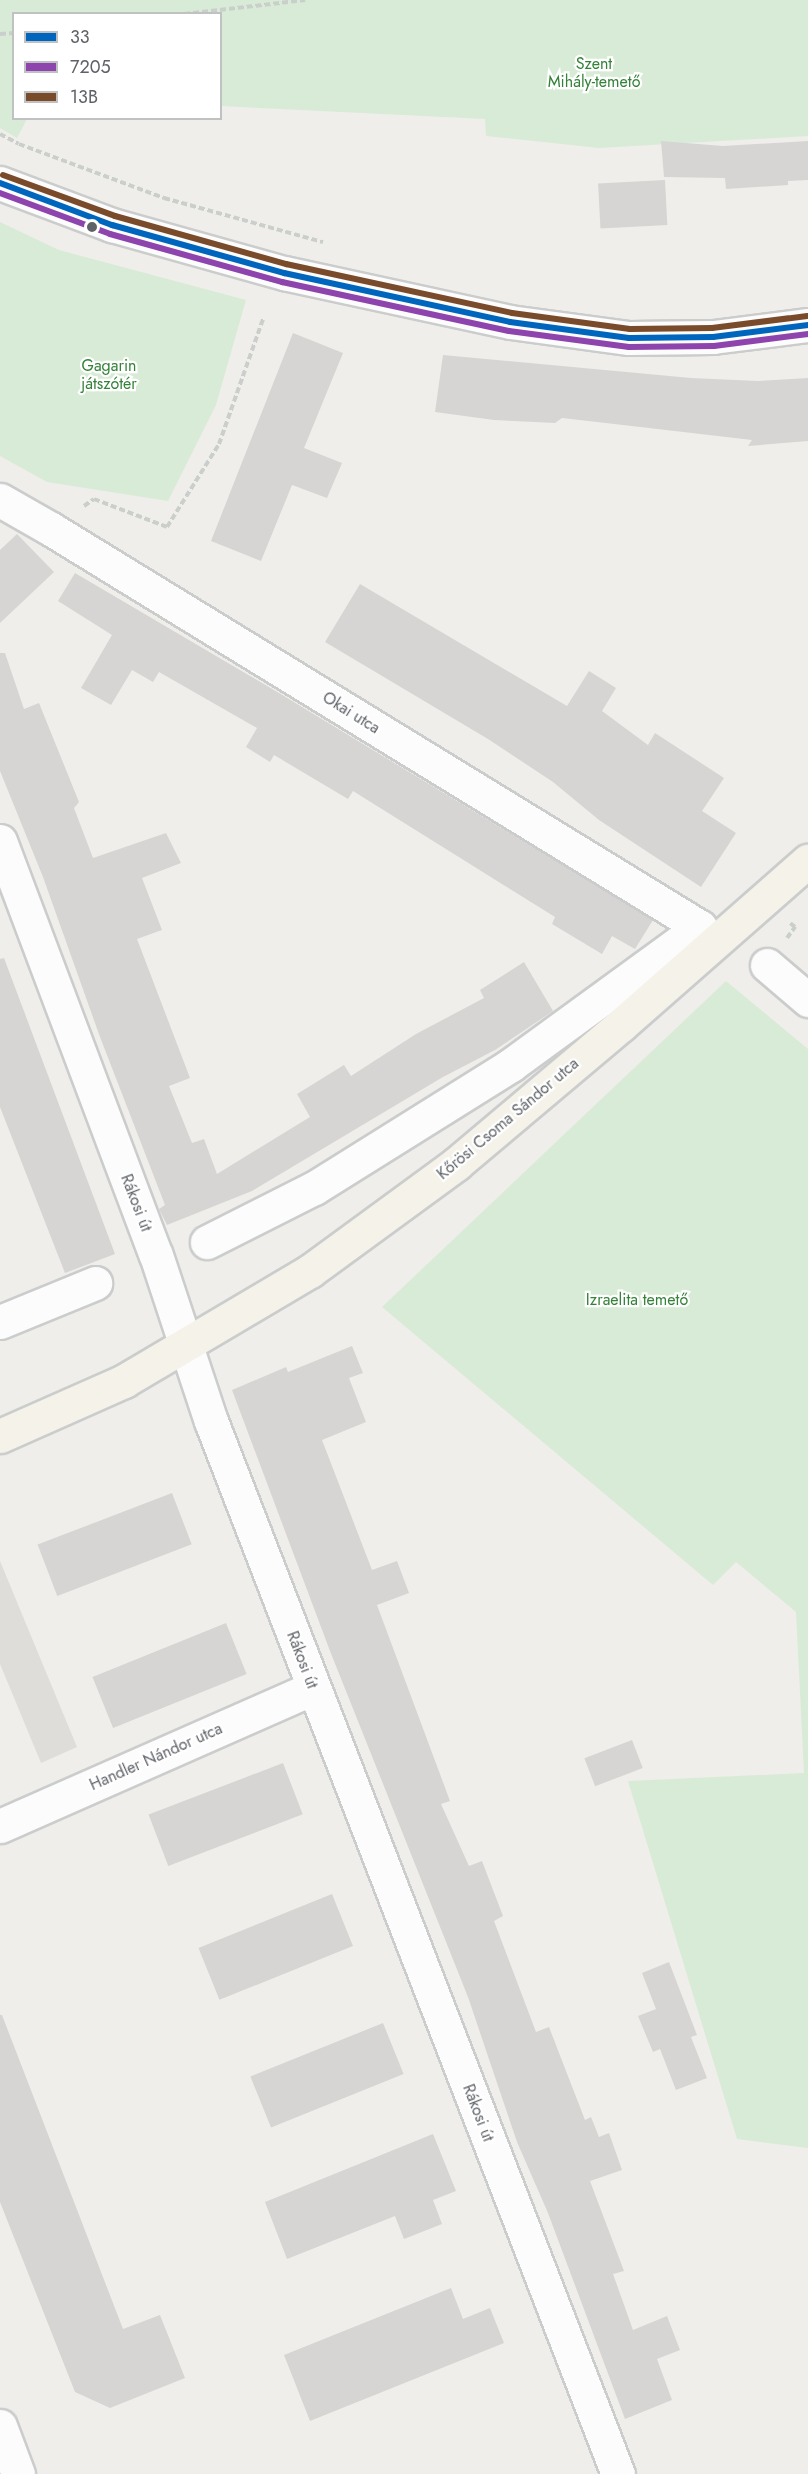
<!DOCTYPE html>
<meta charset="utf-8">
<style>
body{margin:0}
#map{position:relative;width:808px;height:2474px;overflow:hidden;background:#efeeea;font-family:Jost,sans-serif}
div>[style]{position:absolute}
.industrial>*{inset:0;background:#dfddda}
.green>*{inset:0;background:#d8ebd6}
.building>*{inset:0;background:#d6d5d3;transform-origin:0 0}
.path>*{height:4px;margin-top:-2px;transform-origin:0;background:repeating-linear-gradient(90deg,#cacfcc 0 6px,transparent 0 9px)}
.roads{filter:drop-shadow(2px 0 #cbcccc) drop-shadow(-2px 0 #cbcccc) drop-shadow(0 2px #cbcccc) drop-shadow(0 -2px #cbcccc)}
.minor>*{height:33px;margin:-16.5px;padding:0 16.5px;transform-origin:16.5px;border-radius:16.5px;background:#fdfcfc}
.major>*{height:33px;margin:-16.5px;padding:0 16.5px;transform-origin:16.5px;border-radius:16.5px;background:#f4f2e9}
.bus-1>*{height:6px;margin:-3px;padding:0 3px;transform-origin:3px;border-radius:3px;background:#0065bd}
.bus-2>*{height:6px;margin:-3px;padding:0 3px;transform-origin:3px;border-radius:3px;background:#8e44ad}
.bus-3>*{height:6px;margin:-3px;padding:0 3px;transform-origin:3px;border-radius:3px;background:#7a4b2a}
.dots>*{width:16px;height:16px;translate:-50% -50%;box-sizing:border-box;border:3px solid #fff;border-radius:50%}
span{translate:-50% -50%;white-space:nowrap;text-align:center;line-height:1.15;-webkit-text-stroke:4.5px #fff;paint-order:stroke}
.park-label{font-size:16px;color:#348238}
.street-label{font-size:16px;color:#5f6368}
.legend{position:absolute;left:12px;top:12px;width:210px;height:108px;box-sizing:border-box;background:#fff;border:2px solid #bfc1c3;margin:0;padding:8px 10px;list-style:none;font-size:18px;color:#5f6368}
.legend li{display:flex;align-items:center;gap:12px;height:30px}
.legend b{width:30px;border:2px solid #bfc1c3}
</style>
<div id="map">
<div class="industrial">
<i style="clip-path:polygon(0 1561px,77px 1747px,41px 1763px,0 1664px)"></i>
</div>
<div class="green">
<i style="clip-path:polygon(0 0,808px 0,808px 136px,599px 148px,486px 136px,485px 119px,221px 106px,220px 14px,14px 14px,14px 118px,27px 119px,17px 138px,0 128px)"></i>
<i style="clip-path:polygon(0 222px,59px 250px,246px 300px,216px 405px,168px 501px,47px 482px,0 456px)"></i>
<i style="clip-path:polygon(726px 981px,808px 1049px,808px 2148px,737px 2139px,628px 1781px,804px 1773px,796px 1612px,736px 1562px,713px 1585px,382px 1307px)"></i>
</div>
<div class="building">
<i style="clip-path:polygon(661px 141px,723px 146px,808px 141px,808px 180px,788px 181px,788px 185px,726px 189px,725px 178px,664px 177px)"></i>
<i style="left:665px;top:180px;width:45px;height:67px;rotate:87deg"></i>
<i style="clip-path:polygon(293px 333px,343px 353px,304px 448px,342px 463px,327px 498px,292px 485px,261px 561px,211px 541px)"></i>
<i style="clip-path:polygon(443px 355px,691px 378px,758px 381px,808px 378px,808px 441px,748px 446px,752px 440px,623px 425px,562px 418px,555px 423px,494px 420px,435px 412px)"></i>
<i style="clip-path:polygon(17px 534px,54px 572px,0 623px,0 550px)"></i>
<i style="clip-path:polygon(75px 573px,279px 693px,653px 920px,635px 949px,612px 936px,602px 954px,552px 924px,555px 917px,353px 791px,348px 799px,274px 755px,270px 762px,246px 747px,257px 728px,159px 672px,153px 682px,132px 670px,111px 705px,81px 688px,112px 635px,58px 601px)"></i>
<i style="clip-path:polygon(360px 584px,567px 706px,589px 671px,616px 688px,602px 711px,648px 745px,655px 733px,724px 778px,702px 811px,736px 833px,701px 887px,599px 820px,553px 782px,488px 739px,325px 642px)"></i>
<i style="clip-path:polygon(0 653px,5px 653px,24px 709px,39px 703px,79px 802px,74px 808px,93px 858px,166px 833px,181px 863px,142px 878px,162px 930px,137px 939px,190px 1078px,169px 1086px,192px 1143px,204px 1139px,217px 1174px,310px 1117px,297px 1094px,344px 1065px,351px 1076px,416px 1034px,484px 998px,480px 990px,524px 962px,553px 1011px,495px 1050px,443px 1077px,252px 1191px,167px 1225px,159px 1209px,165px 1205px,100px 1037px,43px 877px,0 771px)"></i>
<i style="clip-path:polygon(4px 958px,115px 1254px,65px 1273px,0 1107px,0 959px)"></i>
<i style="clip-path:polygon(352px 1346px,363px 1373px,349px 1378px,366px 1422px,322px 1440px,372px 1570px,397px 1561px,409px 1593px,377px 1605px,450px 1801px,441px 1804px,469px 1866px,482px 1861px,503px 1916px,494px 1921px,536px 2032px,549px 2027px,585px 2120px,591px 2117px,599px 2137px,609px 2133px,622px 2170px,590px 2181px,624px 2271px,613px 2274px,633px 2330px,667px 2316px,680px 2350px,657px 2359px,672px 2400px,625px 2419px,548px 2213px,517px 2142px,468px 1997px,330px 1651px,232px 1390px,286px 1367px,288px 1372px)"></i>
<i style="left:172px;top:1493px;width:55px;height:144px;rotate:69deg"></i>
<i style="left:226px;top:1623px;width:55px;height:144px;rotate:68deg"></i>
<i style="left:632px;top:1740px;width:30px;height:51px;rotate:69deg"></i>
<i style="left:283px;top:1763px;width:55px;height:144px;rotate:69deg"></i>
<i style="left:332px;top:1894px;width:56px;height:144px;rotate:68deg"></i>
<i style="clip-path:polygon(669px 1962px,697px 2035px,691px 2037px,707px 2078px,676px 2090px,660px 2049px,653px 2052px,638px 2016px,656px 2009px,642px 1973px)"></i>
<i style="clip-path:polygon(0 2015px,2px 2015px,123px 2329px,160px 2315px,185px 2378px,110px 2408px,75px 2392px,0 2202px)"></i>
<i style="left:383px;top:2023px;width:55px;height:143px;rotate:68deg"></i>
<i style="clip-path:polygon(433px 2134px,456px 2191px,433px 2200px,442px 2224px,404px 2239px,395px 2216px,287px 2259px,265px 2202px)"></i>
<i style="clip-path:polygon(451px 2288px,463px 2319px,490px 2308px,504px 2343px,310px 2421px,284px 2355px)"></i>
</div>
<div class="path">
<i style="left:184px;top:14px;width:122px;rotate:-6.6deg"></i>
<i style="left:0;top:34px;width:14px;rotate:-4deg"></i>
<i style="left:0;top:134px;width:21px;rotate:28deg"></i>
<i style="left:19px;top:144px;width:155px;rotate:20.4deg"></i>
<i style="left:164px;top:198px;width:165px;rotate:15.5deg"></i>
<i style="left:84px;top:506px;width:12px;rotate:-35deg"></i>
<i style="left:94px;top:499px;width:78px;rotate:21deg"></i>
<i style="left:167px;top:527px;width:98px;rotate:-57.9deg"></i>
<i style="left:219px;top:444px;width:133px;rotate:-70.6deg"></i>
<i style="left:787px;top:938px;width:14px;rotate:-54deg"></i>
<i style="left:795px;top:927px;width:6px;rotate:-141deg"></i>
</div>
<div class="roads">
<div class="minor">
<i style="left:0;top:183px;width:120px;rotate:20.6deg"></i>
<i style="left:112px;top:225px;width:179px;rotate:15.6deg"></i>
<i style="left:284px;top:273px;width:231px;rotate:12.2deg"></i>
<i style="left:510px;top:322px;width:120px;rotate:7.7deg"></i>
<i style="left:629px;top:338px;width:84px;rotate:-0.7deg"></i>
<i style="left:713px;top:337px;width:96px;rotate:-7.2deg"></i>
<i style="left:0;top:500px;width:59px;rotate:29.6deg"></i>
<i style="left:51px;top:529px;width:761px;rotate:31.52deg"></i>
<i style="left:700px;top:927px;width:234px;rotate:143.9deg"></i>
<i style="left:511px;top:1065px;width:232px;rotate:148deg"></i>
<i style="left:314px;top:1188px;width:120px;rotate:153.2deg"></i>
<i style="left:0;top:841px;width:442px;rotate:69.4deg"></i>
<i style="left:156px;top:1255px;width:175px;rotate:71.7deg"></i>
<i style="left:211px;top:1421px;width:1129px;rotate:68.87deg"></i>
<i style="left:767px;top:965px;width:54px;rotate:40.5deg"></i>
<i style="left:0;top:1322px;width:103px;rotate:-22.3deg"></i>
<i style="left:0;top:1826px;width:342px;rotate:-23.8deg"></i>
<i style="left:0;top:2426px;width:51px;rotate:69.4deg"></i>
</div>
<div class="major">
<i style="left:0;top:1436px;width:136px;rotate:-23.9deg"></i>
<i style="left:124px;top:1381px;width:216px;rotate:-30.6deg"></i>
<i style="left:310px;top:1271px;width:181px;rotate:-36.2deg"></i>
<i style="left:456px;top:1164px;width:216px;rotate:-40.1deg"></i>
<i style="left:621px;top:1025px;width:249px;rotate:-41.3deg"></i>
</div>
</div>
<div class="bus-1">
<i style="left:0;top:183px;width:120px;rotate:20.6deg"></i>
<i style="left:112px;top:225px;width:179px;rotate:15.6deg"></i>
<i style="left:284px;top:273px;width:231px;rotate:12.2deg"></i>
<i style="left:510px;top:322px;width:120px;rotate:7.7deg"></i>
<i style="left:629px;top:338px;width:84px;rotate:-0.7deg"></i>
<i style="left:713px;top:337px;width:96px;rotate:-7.2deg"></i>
</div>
<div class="bus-2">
<i style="left:0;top:193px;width:117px;rotate:20.4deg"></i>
<i style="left:110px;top:234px;width:179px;rotate:15.6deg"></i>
<i style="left:282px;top:282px;width:232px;rotate:12.2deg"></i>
<i style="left:509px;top:331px;width:121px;rotate:7.6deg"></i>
<i style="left:629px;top:347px;width:85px;rotate:-0.7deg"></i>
<i style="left:714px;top:346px;width:95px;rotate:-7.3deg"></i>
</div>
<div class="bus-3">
<i style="left:3px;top:175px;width:119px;rotate:20.1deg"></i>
<i style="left:115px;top:216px;width:178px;rotate:15.7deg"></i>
<i style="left:286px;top:264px;width:231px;rotate:12.2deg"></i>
<i style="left:512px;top:313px;width:119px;rotate:7.7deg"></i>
<i style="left:630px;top:329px;width:82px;rotate:-0.7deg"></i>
<i style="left:712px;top:328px;width:96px;rotate:-7.2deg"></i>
</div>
<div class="dots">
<i style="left:92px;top:227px;background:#5f6368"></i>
</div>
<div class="park-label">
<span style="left:594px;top:73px">Szent<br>Mihály-temető</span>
<span style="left:109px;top:375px">Gagarin<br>játszótér</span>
<span style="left:637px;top:1300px">Izraelita temető</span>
</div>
<div class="street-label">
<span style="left:351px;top:713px;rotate:32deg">Okai utca</span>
<span style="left:508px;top:1119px;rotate:-40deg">Kőrösi Csoma Sándor utca</span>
<span style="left:136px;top:1203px;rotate:69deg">Rákosi út</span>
<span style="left:302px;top:1660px;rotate:69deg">Rákosi út</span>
<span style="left:156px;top:1757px;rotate:-24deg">Handler Nándor utca</span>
<span style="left:478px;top:2113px;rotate:69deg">Rákosi út</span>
</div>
<ul class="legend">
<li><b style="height:8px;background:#0065bd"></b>33</li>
<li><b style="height:8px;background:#8e44ad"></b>7205</li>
<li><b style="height:8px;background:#7a4b2a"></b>13B</li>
</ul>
</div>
